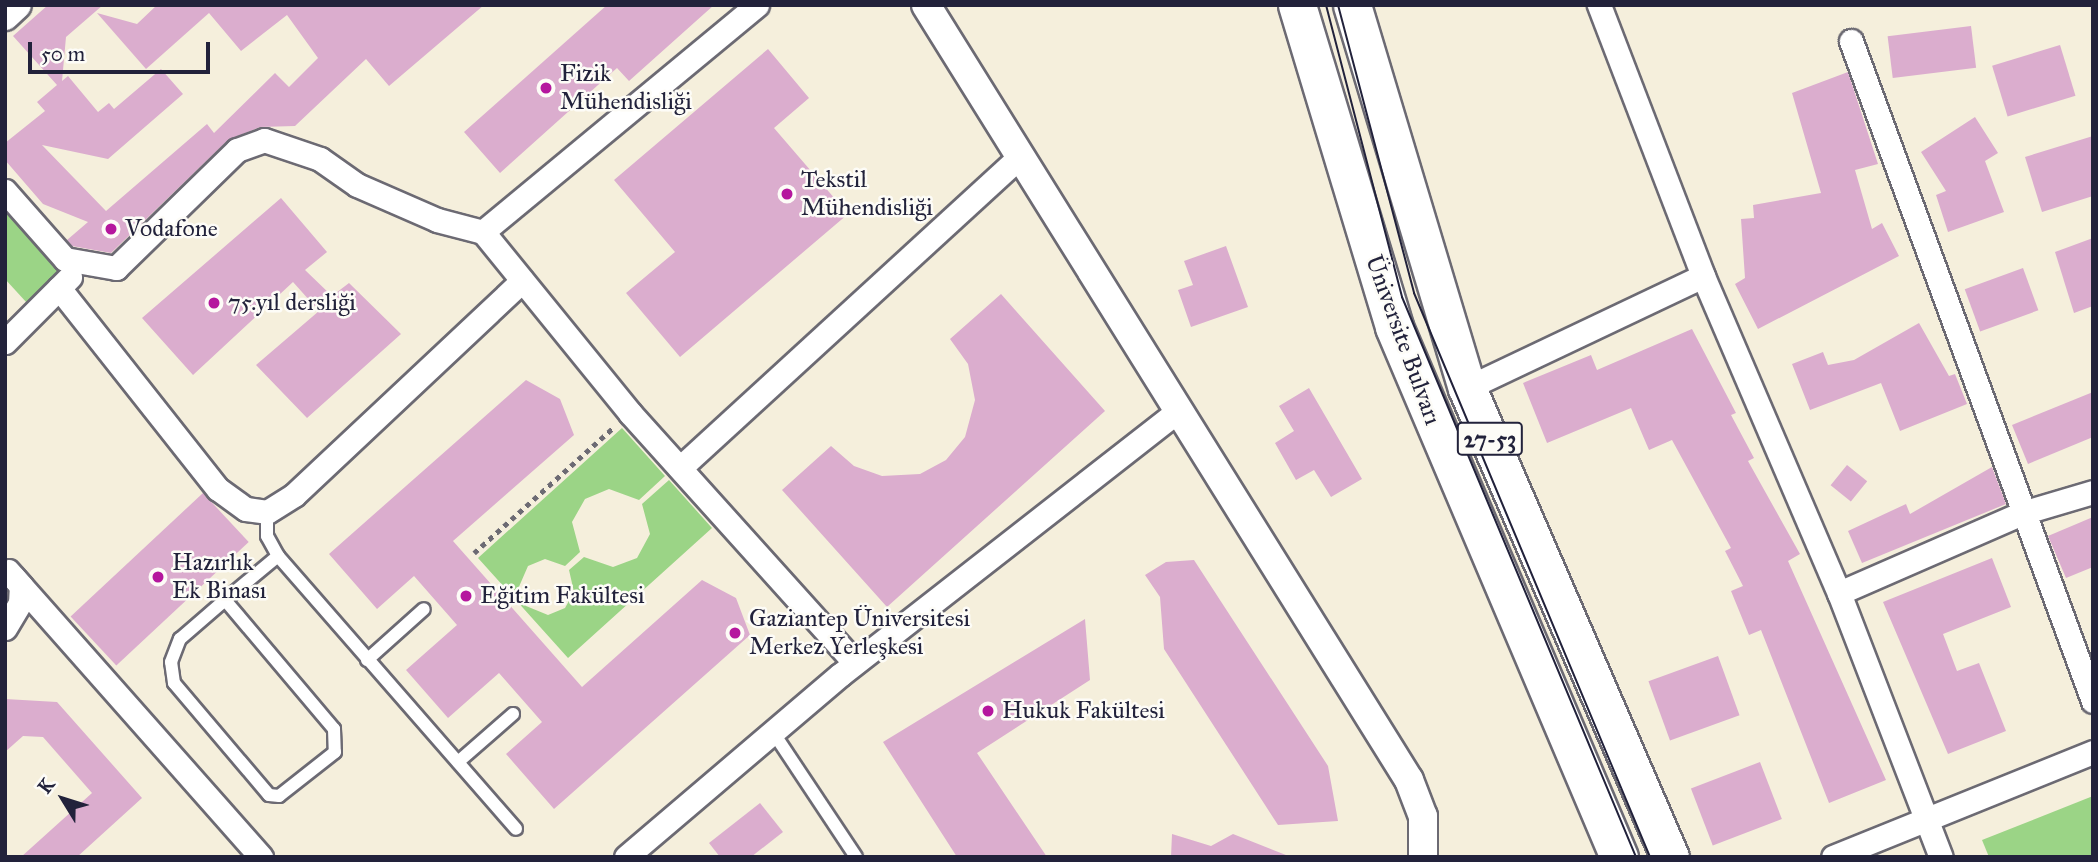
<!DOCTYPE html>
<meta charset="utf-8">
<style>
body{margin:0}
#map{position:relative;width:2098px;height:862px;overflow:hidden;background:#f5efdc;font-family:"IM FELL Great Primer",serif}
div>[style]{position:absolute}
.green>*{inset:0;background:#9bd486}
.building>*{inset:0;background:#dbadce;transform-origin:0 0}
.path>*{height:4.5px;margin-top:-2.25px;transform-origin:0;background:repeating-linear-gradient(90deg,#6c6a73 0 5px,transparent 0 10px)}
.roads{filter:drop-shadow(2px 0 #6c6a73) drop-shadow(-2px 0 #6c6a73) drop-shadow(0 2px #6c6a73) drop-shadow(0 -2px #6c6a73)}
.service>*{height:12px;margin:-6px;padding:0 6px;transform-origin:6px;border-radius:6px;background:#fff}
.minor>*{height:23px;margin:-11.5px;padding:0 11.5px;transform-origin:11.5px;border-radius:11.5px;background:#fff}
.tertiary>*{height:28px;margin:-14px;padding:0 14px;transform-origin:14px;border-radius:14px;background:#fff}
.primary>*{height:37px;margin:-18.5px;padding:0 18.5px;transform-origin:18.5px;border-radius:18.5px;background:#fff}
.tram>*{height:2px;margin:-1px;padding:0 1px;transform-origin:1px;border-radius:1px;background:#22223b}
.dots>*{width:19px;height:19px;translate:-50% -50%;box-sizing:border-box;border:4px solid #fdfcf7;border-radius:50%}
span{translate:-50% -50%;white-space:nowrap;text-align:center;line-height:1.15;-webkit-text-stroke:5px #fdfcf7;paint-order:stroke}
.shield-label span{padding:2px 5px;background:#fdfcf7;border:2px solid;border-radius:5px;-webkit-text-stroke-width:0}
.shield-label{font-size:23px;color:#22223b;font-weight:700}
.poi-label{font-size:24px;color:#22223b}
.left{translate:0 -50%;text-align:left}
.street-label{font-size:24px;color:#22223b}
.frame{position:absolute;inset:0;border:7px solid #22223b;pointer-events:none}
.north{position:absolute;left:28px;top:764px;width:70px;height:70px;-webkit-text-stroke:5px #fdfcf7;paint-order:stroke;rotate:308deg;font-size:19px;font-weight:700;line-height:28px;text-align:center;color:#22223b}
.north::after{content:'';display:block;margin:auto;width:24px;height:32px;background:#22223b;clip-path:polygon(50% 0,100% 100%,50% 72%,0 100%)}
.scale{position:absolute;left:28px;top:42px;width:182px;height:32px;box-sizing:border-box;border:4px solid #22223b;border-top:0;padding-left:9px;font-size:21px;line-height:24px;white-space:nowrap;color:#22223b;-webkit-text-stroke:5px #fdfcf7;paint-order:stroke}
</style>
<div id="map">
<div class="green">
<i style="clip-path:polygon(5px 211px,62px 273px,27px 303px,5px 279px)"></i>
<i style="clip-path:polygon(622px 428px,665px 476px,639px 500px,609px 489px,585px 499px,572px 522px,580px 552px,565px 566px,545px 559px,528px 566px,518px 589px,526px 606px,548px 615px,565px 608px,574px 592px,569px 570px,584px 557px,613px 567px,637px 558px,650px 534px,642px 504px,669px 480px,712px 528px,568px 658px,478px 558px)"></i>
<i style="clip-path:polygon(2093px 796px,2093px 857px,1989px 857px,1982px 840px)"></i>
</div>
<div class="building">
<i style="clip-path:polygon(48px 5px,103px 5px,66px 37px,62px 81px,68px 76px,98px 112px,109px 103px,114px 109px,161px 69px,183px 94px,108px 159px,42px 145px,106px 211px,207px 124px,214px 133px,275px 73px,289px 87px,318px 58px,287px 15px,241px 51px,209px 13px,146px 69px,97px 13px,137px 24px,157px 5px,484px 5px,389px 86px,366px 59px,295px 126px,260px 127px,228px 140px,111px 253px,72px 246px,67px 240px,88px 222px,43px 204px,5px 160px,5px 143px,45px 111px,37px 102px,57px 85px,13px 36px)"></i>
<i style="clip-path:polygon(607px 5px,714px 5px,629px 81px,617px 68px,500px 173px,464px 132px)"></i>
<i style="left:1971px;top:26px;width:42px;height:84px;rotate:83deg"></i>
<i style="left:2060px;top:45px;width:53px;height:71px;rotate:73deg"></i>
<i style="clip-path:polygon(768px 49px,809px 98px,774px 128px,848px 214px,680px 357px,626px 293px,675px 252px,614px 180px)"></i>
<i style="clip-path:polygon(1848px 72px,1878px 164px,1855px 170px,1872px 229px,1882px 223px,1899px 256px,1758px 329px,1735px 284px,1745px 278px,1741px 219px,1754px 218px,1753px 205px,1821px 193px,1792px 93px)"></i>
<i style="clip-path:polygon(1975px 117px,1998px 153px,1985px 161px,2004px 212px,1948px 232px,1936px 195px,1946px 191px,1921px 152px)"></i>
<i style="clip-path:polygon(2093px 136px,2093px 196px,2042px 212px,2025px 157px)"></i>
<i style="clip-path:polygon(281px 198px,327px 252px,305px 270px,332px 296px,349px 283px,401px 334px,307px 418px,256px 365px,319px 311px,293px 282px,193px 375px,142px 318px)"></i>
<i style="clip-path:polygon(2093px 238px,2093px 306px,2074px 313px,2055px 252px)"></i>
<i style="clip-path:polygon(1226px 246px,1248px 307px,1191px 327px,1178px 290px,1193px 285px,1184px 261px)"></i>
<i style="left:2023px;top:268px;width:45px;height:62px;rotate:70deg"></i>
<i style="clip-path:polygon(1001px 294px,1105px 411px,887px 607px,782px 490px,831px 446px,854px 466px,882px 476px,920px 474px,946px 460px,965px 437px,975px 400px,968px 364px,950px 339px)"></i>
<i style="clip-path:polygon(1919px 323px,1949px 376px,1955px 374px,1967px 404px,1900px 431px,1881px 383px,1810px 410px,1792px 364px,1823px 352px,1828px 365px,1854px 360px)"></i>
<i style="clip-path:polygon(1692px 329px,1736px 413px,1731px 415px,1754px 458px,1748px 461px,1800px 554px,1788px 561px,1886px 780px,1829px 803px,1761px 630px,1749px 635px,1731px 591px,1743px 586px,1725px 551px,1731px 548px,1672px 440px,1649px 450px,1631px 408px,1547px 443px,1523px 383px,1591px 355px,1597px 370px)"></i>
<i style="clip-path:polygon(526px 380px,560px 399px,574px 435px,453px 541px,582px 687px,702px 580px,736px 598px,750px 635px,554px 809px,506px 754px,542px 722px,499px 673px,448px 718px,406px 670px,457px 625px,414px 576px,377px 609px,329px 554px)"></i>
<i style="clip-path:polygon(1309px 388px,1362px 479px,1331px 497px,1314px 470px,1296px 480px,1275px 443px,1294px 431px,1279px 406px)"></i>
<i style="clip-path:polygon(2093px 392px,2093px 437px,2028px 464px,2012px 425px)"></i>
<i style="left:1847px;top:465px;width:26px;height:26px;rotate:39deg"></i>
<i style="clip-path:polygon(1992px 467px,2006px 504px,1862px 563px,1848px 531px,1906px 504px,1910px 514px)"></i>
<i style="left:203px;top:493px;width:67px;height:181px;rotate:47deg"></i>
<i style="clip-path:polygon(2093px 517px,2093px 567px,2066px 578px,2048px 536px)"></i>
<i style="clip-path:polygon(1992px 558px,2011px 607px,1943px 634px,1957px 671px,1979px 663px,2006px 731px,1948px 754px,1883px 602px)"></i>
<i style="clip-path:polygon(1194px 560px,1328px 766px,1338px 821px,1278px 825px,1164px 649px,1160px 597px,1145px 575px,1166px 562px)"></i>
<i style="clip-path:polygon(1085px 619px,1090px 680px,977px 753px,1047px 857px,957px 857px,883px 742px)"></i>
<i style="left:1718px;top:656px;width:63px;height:74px;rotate:70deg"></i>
<i style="clip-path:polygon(5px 699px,57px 702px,142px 798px,77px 857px,21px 857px,92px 793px,43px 737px,23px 736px,5px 752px)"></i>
<i style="left:1760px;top:762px;width:61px;height:74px;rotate:69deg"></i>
<i style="clip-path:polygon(760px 803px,783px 832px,751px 857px,720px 857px,709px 843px)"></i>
<i style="clip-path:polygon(1172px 834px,1211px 846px,1233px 834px,1291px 857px,1171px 857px)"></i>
</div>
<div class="path">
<i style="left:474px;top:553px;width:188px;rotate:-42deg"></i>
</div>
<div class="roads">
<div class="service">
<i style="left:267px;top:512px;width:24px;rotate:90deg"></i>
<i style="left:267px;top:536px;width:23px;rotate:61deg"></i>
<i style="left:278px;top:556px;width:362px;rotate:48.9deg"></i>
<i style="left:225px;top:600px;width:169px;rotate:49.8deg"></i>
<i style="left:334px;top:729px;width:23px;rotate:88deg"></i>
<i style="left:335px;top:752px;width:71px;rotate:141.8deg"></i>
<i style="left:279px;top:796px;width:10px;rotate:-174deg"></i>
<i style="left:269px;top:795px;width:147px;rotate:-130.3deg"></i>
<i style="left:174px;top:683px;width:21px;rotate:-98deg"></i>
<i style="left:171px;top:662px;width:25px;rotate:-69deg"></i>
<i style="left:180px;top:639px;width:60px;rotate:-40.9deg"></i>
<i style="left:225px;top:600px;width:69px;rotate:-39.7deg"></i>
<i style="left:367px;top:660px;width:76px;rotate:-41.8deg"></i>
<i style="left:773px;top:732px;width:150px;rotate:56.4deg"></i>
<i style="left:458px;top:762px;width:73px;rotate:-41.1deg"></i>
</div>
<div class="minor">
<i style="left:757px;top:5px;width:356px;rotate:140.4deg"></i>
<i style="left:483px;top:232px;width:233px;rotate:50.9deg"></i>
<i style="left:630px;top:413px;width:336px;rotate:48deg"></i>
<i style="left:1599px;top:5px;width:290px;rotate:69deg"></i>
<i style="left:1851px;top:41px;width:703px;rotate:69.86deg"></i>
<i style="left:5px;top:191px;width:91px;rotate:48.6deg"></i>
<i style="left:65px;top:259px;width:52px;rotate:10deg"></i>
<i style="left:116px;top:268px;width:169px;rotate:-44.3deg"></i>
<i style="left:237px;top:150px;width:29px;rotate:-20deg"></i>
<i style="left:264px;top:140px;width:59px;rotate:18.7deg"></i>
<i style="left:320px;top:159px;width:45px;rotate:35.1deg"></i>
<i style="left:357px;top:185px;width:87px;rotate:23.6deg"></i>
<i style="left:437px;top:220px;width:48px;rotate:14.6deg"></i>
<i style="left:59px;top:288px;width:256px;rotate:51.7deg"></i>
<i style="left:218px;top:489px;width:34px;rotate:36deg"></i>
<i style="left:246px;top:509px;width:21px;rotate:8deg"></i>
<i style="left:267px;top:512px;width:32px;rotate:-32deg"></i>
<i style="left:294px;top:495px;width:313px;rotate:-43.2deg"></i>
<i style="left:5px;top:342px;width:92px;rotate:-45deg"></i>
<i style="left:1467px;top:388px;width:261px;rotate:-25.4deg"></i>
<i style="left:1703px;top:276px;width:345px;rotate:66.8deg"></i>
<i style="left:1839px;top:593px;width:283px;rotate:68.9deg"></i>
<i style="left:680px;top:468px;width:461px;rotate:-42.5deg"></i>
<i style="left:8px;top:571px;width:382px;rotate:48.5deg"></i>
<i style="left:1839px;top:593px;width:200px;rotate:-23.6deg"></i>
<i style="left:2022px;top:513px;width:74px;rotate:-16.5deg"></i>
<i style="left:5px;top:628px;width:29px;rotate:-59deg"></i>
<i style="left:20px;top:603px;width:17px;rotate:-87deg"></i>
<i style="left:21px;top:586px;width:11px;rotate:-131deg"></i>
<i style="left:626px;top:857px;width:281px;rotate:-40.4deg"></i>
<i style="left:840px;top:675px;width:430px;rotate:-38deg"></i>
<i style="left:1833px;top:857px;width:280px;rotate:-22deg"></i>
</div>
<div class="tertiary">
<i style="left:926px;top:5px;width:913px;rotate:58.07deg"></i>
<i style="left:1409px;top:780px;width:39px;rotate:69deg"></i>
<i style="left:1423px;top:816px;width:41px;rotate:90deg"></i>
<i style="left:5px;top:16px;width:16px;rotate:-43deg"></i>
</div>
<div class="primary">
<i style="left:1297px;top:5px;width:336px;rotate:73.2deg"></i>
<i style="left:1394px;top:327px;width:576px;rotate:67deg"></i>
<i style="left:1352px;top:5px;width:400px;rotate:73.3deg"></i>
<i style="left:1467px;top:388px;width:511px;rotate:66.6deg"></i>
</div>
</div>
<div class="tram">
<i style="left:1326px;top:5px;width:302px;rotate:75.4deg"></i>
<i style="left:1402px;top:297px;width:607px;rotate:67.32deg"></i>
<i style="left:1338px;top:5px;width:298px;rotate:75.2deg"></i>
<i style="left:1414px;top:293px;width:611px;rotate:67.29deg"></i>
</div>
<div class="dots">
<i style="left:546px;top:88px;background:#b5179e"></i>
<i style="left:787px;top:194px;background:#b5179e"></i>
<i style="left:111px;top:229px;background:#b5179e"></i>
<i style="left:214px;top:303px;background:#b5179e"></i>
<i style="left:158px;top:577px;background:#b5179e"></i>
<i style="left:466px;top:596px;background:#b5179e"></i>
<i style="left:735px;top:633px;background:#b5179e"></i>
<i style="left:988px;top:711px;background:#b5179e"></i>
</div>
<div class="shield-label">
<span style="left:1490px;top:439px">27-53</span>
</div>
<div class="poi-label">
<span class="left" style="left:560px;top:88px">Fizik<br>Mühendisliği</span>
<span class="left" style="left:801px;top:194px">Tekstil<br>Mühendisliği</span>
<span class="left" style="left:125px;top:229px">Vodafone</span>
<span class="left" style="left:228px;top:303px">75.yıl dersliği</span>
<span class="left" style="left:172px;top:577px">Hazırlık<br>Ek Binası</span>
<span class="left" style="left:480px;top:596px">Eğitim Fakültesi</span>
<span class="left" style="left:749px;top:633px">Gaziantep Üniversitesi<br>Merkez Yerleşkesi</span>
<span class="left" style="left:1002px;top:711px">Hukuk Fakültesi</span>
</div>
<div class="street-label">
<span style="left:1403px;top:340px;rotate:70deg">Üniversite Bulvarı</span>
</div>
<div class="frame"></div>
<div class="north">K</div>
<div class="scale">50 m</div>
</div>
